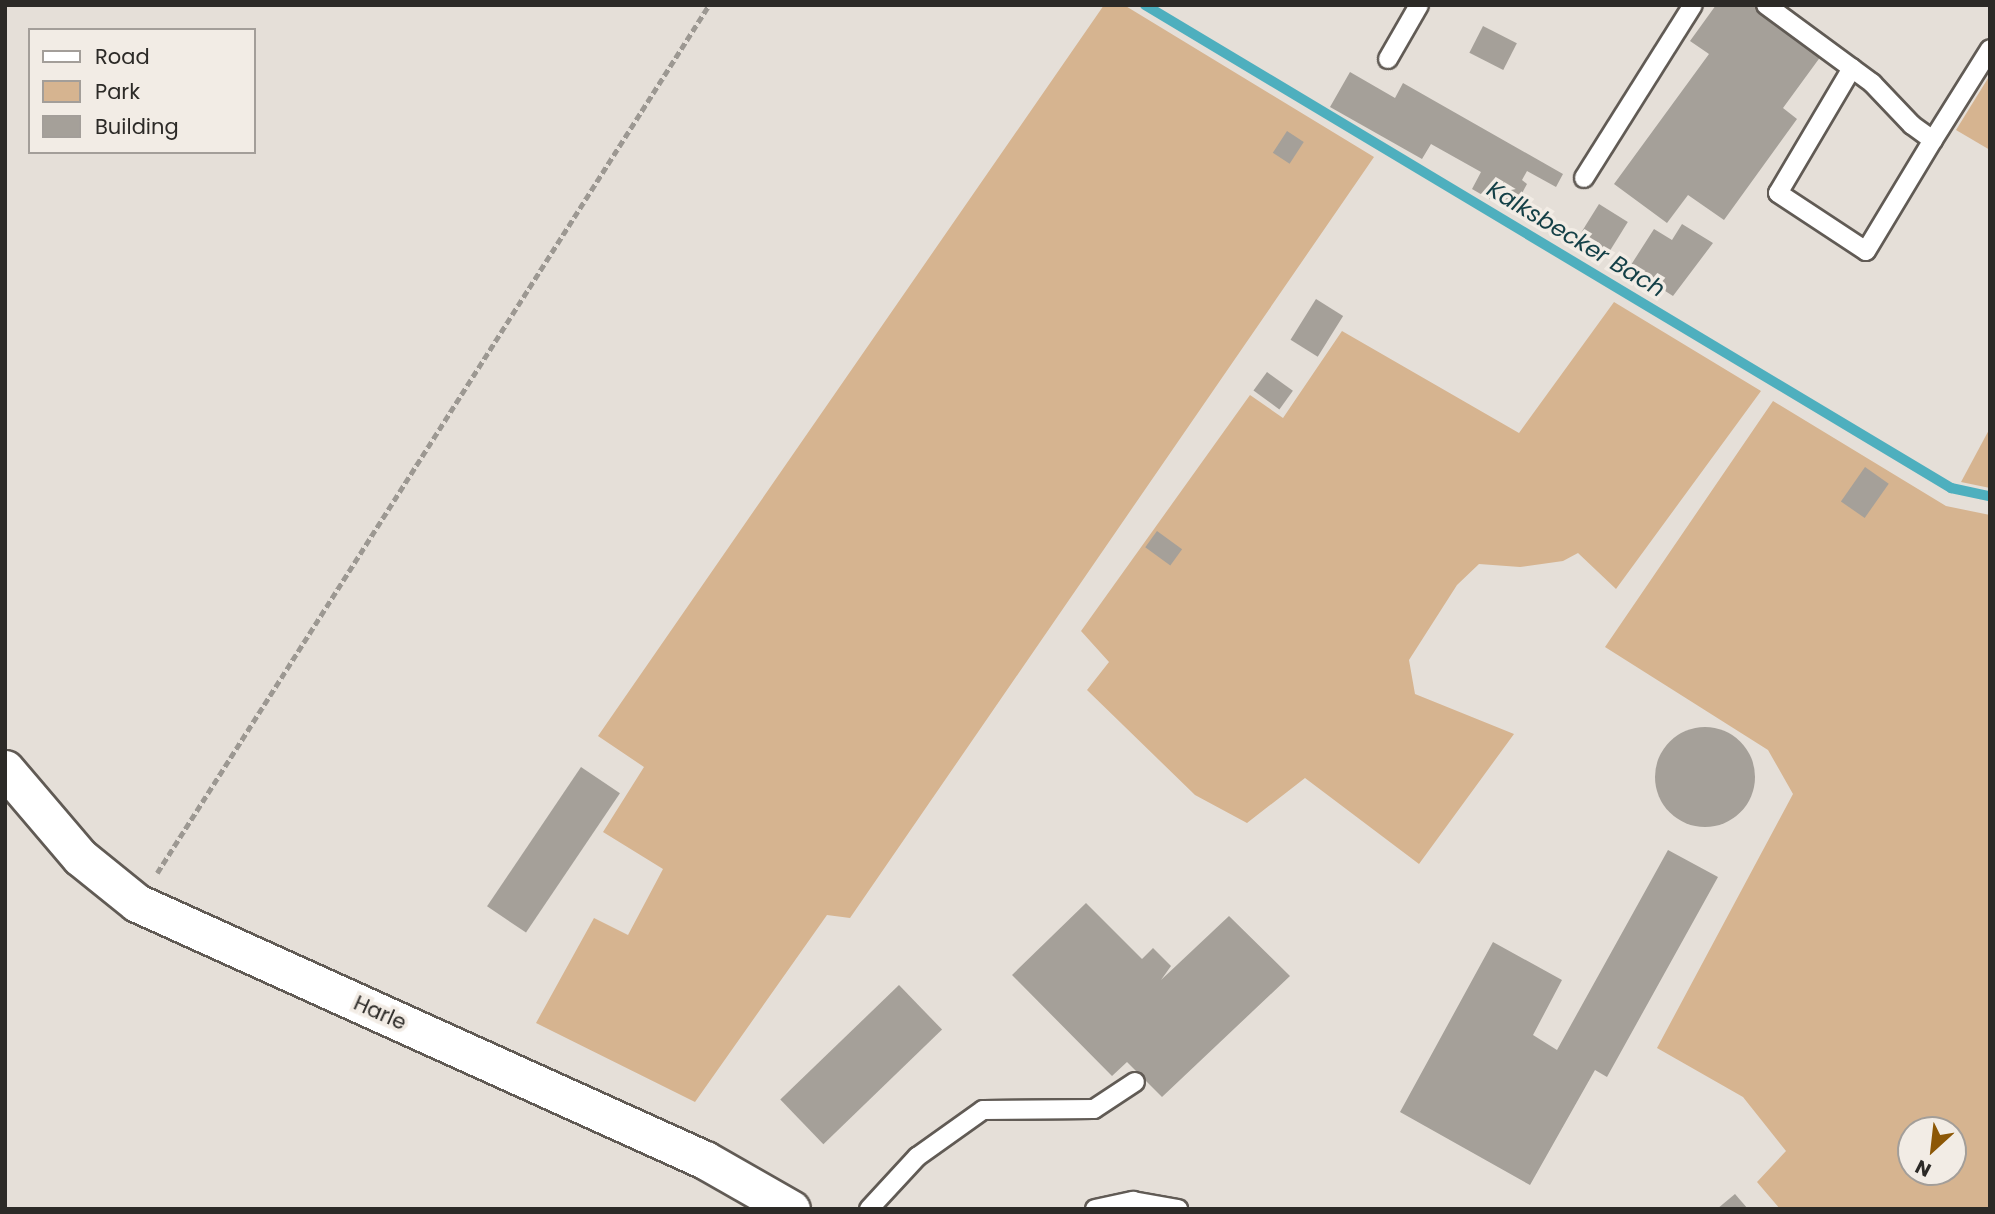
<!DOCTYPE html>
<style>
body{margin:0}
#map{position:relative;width:1995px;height:1214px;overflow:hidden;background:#e5dfd8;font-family:Poppins,sans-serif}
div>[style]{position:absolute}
.green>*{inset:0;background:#d6b490}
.stream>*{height:10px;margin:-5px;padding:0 5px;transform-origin:5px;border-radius:5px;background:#4eafbe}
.building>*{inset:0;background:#a5a099;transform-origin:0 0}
.round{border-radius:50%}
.path>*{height:4.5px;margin-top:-2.25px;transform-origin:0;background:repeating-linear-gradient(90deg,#9c9892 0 7px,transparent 0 10.5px)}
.roads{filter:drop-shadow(2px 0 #615b55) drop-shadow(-2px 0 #615b55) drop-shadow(0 2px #615b55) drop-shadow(0 -2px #615b55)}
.service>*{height:18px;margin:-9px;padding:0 9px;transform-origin:9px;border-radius:9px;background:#fff}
.minor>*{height:37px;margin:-18.5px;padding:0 18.5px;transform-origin:18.5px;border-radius:18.5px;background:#fff}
span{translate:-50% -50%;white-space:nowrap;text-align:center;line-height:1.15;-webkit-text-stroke:7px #f2ece5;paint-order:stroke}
.street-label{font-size:21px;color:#2c2a27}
.water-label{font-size:23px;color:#144047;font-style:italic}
.frame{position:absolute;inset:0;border:7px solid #2c2a27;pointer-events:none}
.legend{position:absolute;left:28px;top:28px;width:228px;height:126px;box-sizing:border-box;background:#f2ece5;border:2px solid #a39e99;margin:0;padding:9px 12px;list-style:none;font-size:21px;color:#2c2a27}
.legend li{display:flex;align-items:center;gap:14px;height:35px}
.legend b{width:35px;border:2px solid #a39e99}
.north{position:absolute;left:1897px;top:1116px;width:70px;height:70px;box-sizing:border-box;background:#f2ece5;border:2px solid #a39e99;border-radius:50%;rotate:207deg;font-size:19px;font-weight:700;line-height:28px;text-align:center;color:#2c2a27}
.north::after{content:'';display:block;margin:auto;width:24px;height:32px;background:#8c5706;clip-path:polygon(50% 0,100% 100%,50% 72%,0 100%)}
</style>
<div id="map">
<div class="green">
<i style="clip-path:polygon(1104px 5px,1124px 5px,1374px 157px,850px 918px,827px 915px,695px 1102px,536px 1023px,594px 918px,628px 935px,663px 869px,603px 832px,644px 767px,598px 736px)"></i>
<i style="clip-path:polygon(1990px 75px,1990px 150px,1956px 130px)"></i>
<i style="clip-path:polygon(1614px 302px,1761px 391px,1616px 589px,1578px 553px,1563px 561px,1520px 567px,1479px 564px,1457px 585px,1409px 660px,1415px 694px,1514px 734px,1419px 864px,1305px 778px,1247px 823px,1195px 795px,1087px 690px,1109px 662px,1081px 631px,1250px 395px,1283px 418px,1342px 331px,1519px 433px)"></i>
<i style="clip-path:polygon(evenodd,1773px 401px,1946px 506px,1990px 515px,1990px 1209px,1780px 1209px,1757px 1182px,1786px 1151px,1743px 1097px,1657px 1048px,1793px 794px,1768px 750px,1605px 647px,1773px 401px,1911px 1130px,1953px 1130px,1953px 1172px,1911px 1172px,1911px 1130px)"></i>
<i style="clip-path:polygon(1990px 428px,1990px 488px,1961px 482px)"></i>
</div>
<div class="stream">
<i style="left:1145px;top:5px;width:940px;rotate:30.93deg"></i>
<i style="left:1951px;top:488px;width:40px;rotate:12deg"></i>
</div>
<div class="building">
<i style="clip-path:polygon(1716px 5px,1752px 5px,1821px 56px,1783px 108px,1797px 119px,1724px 220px,1688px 195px,1667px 223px,1614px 184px,1709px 54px,1690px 41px)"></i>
<i style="left:1483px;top:26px;width:38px;height:30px;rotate:27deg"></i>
<i style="clip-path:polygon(1350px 72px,1395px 98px,1403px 83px,1563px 174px,1556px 187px,1527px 171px,1522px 180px,1527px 184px,1512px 212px,1472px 189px,1481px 172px,1431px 144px,1422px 159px,1330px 107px)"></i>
<i style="left:1287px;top:131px;width:20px;height:26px;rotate:33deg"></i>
<i style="left:1599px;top:204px;width:34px;height:40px;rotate:32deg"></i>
<i style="clip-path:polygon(1682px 224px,1713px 243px,1673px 296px,1629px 268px,1654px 229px,1672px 240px)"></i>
<i style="left:1316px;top:299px;width:32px;height:48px;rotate:32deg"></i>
<i style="left:1267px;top:372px;width:32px;height:23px;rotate:36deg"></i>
<i style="left:1865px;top:467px;width:29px;height:42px;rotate:35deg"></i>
<i style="left:1157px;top:531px;width:31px;height:20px;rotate:36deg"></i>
<i class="round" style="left:1655px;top:727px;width:100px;height:100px"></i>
<i style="left:581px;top:767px;width:47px;height:168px;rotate:34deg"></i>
<i style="clip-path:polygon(1668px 850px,1718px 877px,1607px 1077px,1595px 1070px,1530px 1185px,1400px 1112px,1493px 942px,1562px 980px,1533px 1035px,1557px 1050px)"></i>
<i style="clip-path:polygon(1086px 903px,1142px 959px,1153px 948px,1171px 966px,1161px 980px,1229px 916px,1290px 976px,1162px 1097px,1127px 1062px,1112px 1076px,1012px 975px)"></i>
<i style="left:899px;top:985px;width:62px;height:165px;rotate:46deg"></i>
<i style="clip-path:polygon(1735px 1194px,1748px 1209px,1717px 1209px)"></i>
</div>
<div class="path">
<i style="left:157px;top:873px;width:1029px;rotate:-57.55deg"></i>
</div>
<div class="roads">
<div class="service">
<i style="left:1766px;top:5px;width:132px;rotate:36.3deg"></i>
<i style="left:1872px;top:83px;width:58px;rotate:46.4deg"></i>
<i style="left:1912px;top:125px;width:26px;rotate:36deg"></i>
<i style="left:1933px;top:140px;width:107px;rotate:-57.9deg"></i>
<i style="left:1388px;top:59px;width:62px;rotate:-60.1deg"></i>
<i style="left:1852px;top:68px;width:145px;rotate:120.6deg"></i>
<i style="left:1778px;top:193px;width:105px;rotate:33.4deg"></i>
<i style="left:1866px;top:251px;width:130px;rotate:-58.9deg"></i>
<i style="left:1584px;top:178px;width:204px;rotate:-57.8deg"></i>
<i style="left:869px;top:1209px;width:71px;rotate:-47.3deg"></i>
<i style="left:917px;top:1157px;width:81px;rotate:-35.5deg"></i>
<i style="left:983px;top:1110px;width:111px;rotate:-0.5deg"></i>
<i style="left:1094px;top:1109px;width:49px;rotate:-33.4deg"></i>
<i style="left:1095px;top:1209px;width:39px;rotate:-12deg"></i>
<i style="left:1133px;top:1201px;width:46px;rotate:10.1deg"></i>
</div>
<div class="minor">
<i style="left:5px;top:769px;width:116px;rotate:49.6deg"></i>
<i style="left:80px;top:857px;width:73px;rotate:38.9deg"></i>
<i style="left:137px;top:903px;width:623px;rotate:24.35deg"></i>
<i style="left:705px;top:1160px;width:99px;rotate:29.7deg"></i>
</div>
</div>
<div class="street-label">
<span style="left:380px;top:1013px;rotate:24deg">Harle</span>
</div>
<div class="water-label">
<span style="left:1576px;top:239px;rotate:31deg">Kalksbecker Bach</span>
</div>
<div class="frame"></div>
<ul class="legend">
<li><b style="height:9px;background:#fff"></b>Road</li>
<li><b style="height:19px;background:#d6b490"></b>Park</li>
<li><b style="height:19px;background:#a5a099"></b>Building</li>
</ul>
<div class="north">N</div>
</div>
